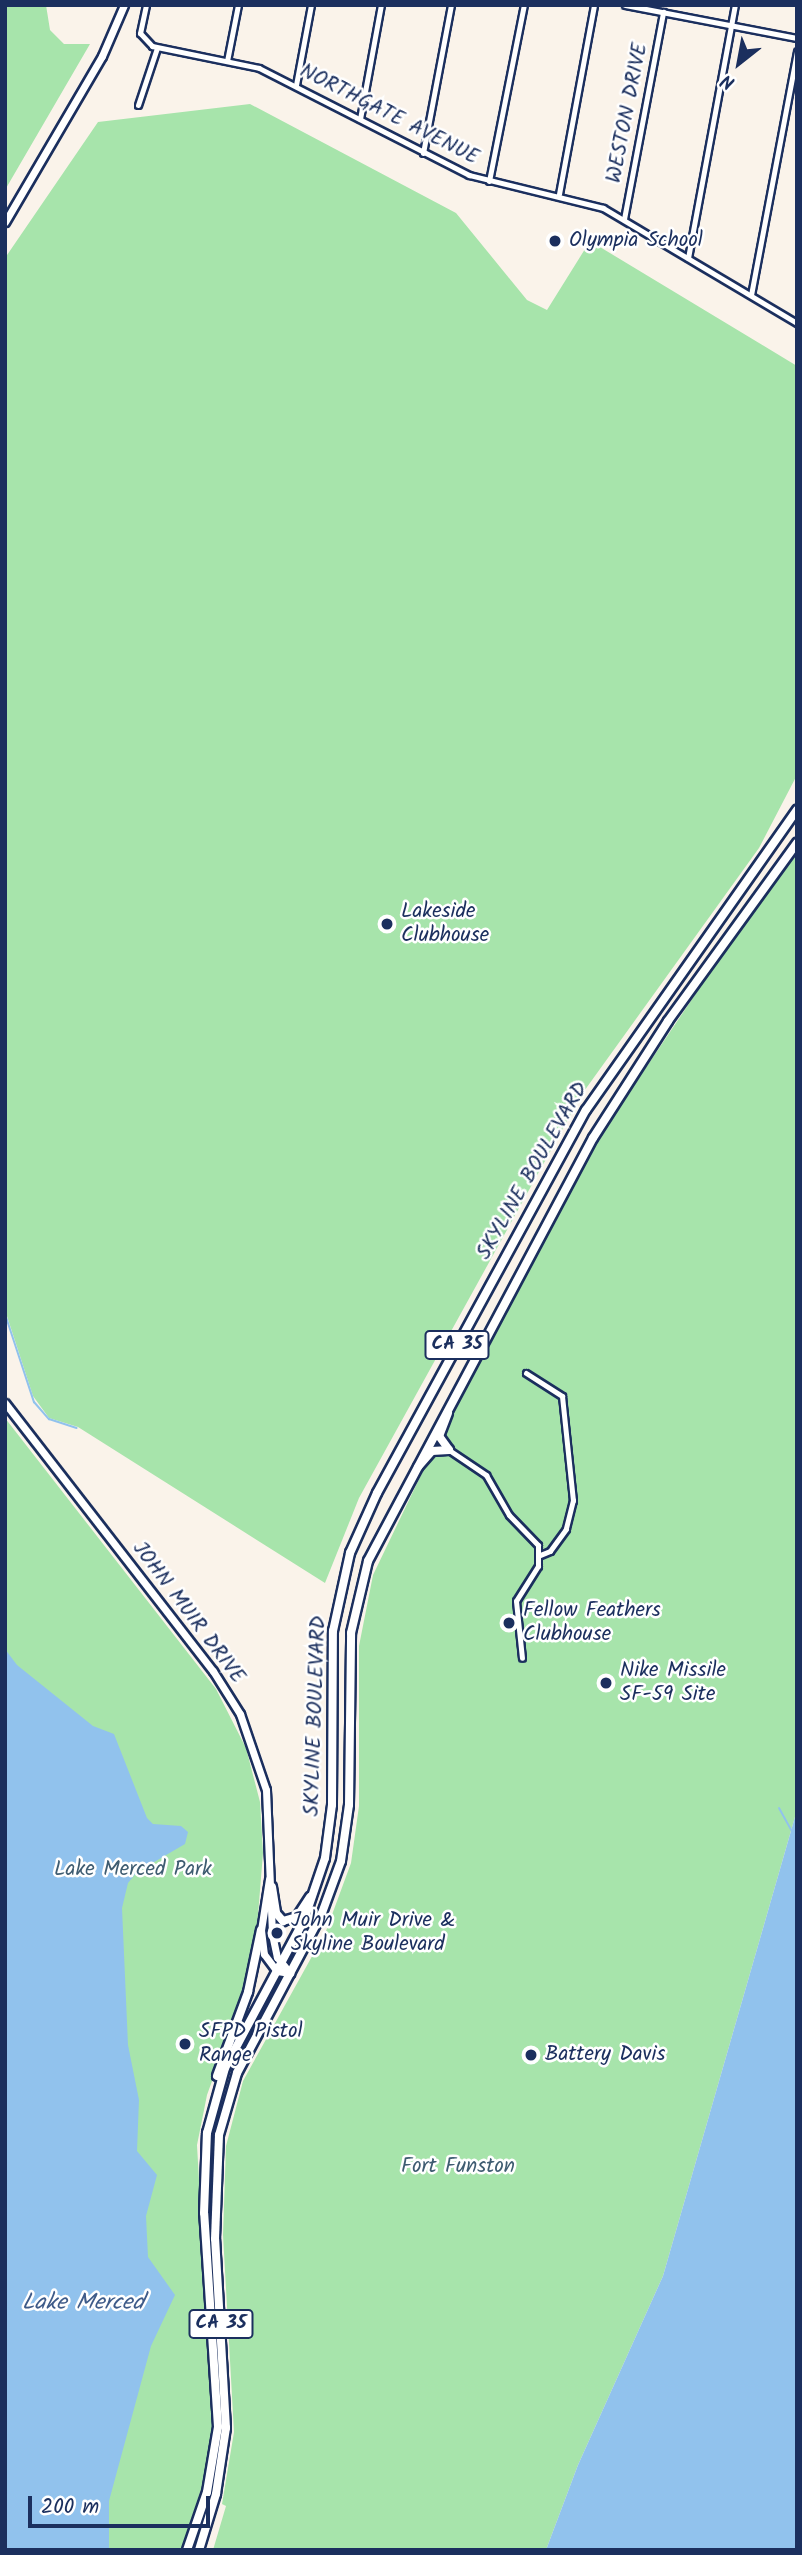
<!DOCTYPE html>
<style>
body{margin:0}
#map{position:relative;width:802px;height:2555px;overflow:hidden;background:#faf3ea;font-family:Kalam,sans-serif}
div>[style]{position:absolute}
.green>*{inset:0;background:#a7e4ab}
.water>*{inset:0;background:#91c2ed}
.stream>*{height:2px;margin:-1px;padding:0 1px;transform-origin:1px;border-radius:1px;background:#91c2ed}
.roads{filter:drop-shadow(2px 0 #1b2f5e) drop-shadow(-2px 0 #1b2f5e) drop-shadow(0 2px #1b2f5e) drop-shadow(0 -2px #1b2f5e)}
.street>*{height:5px;margin:-2.5px;padding:0 2.5px;transform-origin:2.5px;border-radius:2.5px;background:#fff}
.secondary>*{height:7px;margin:-3.5px;padding:0 3.5px;transform-origin:3.5px;border-radius:3.5px;background:#fff}
.primary>*{height:8px;margin:-4px;padding:0 4px;transform-origin:4px;border-radius:4px;background:#fff}
.dots>*{width:19px;height:19px;translate:-50% -50%;box-sizing:border-box;border:4px solid #fff;border-radius:50%}
span{translate:-50% -50%;white-space:nowrap;text-align:center;line-height:1.15;-webkit-text-stroke:5px #fff;paint-order:stroke}
.shield-label span{padding:2px 5px;background:#fff;border:2px solid;border-radius:5px;-webkit-text-stroke-width:0}
.shield-label{font-size:19px;color:#1b2f5e;font-weight:700}
.street-label{font-size:21px;color:#1b2f5e}
.poi-label{font-size:21px;color:#1b2f5e}
.left{translate:0 -50%;text-align:left}
.park-label{font-size:21px;color:#3e5c71}
.water-label{font-size:23px;color:#3e5b89;font-style:italic}
.frame{position:absolute;inset:0;border:7px solid #1b2f5e;pointer-events:none}
.north{position:absolute;left:704px;top:28px;width:70px;height:70px;-webkit-text-stroke:5px #fff;paint-order:stroke;rotate:211deg;font-size:19px;font-weight:700;line-height:28px;text-align:center;color:#1b2f5e}
.north::after{content:'';display:block;margin:auto;width:24px;height:32px;background:#1b2f5e;clip-path:polygon(50% 0,100% 100%,50% 72%,0 100%)}
.scale{position:absolute;left:28px;top:2496px;width:182px;height:32px;box-sizing:border-box;border:4px solid #1b2f5e;border-top:0;padding-left:9px;font-size:21px;line-height:24px;white-space:nowrap;color:#1b2f5e;-webkit-text-stroke:5px #fff;paint-order:stroke}
</style>
<div id="map">
<div class="green">
<i style="clip-path:polygon(5px 5px,46px 5px,50px 30px,64px 44px,90px 44px,5px 190px)"></i>
<i style="clip-path:polygon(250px 104px,456px 213px,527px 300px,547px 310px,590px 241px,797px 366px,797px 775px,759px 848px,582px 1094px,359px 1498px,325px 1583px,78px 1427px,49px 1418px,33px 1396px,5px 1310px,5px 258px,98px 122px)"></i>
<i style="clip-path:polygon(797px 843px,797px 1810px,663px 2276px,578px 2465px,546px 2550px,213px 2550px,226px 2506px,222px 2504px,234px 2432px,223px 2235px,226px 2146px,243px 2081px,326px 1931px,351px 1863px,359px 1806px,359px 1646px,373px 1575px,459px 1396px,598px 1139px)"></i>
<i style="clip-path:polygon(5px 1418px,216px 1689px,246px 1748px,260px 1802px,263px 1853px,254px 1965px,207px 2095px,197px 2145px,213px 2426px,205px 2478px,181px 2550px,5px 2550px)"></i>
</div>
<div class="water">
<i style="clip-path:polygon(5px 1649px,17px 1665px,93px 1726px,114px 1734px,147px 1818px,153px 1824px,181px 1826px,188px 1832px,185px 1844px,137px 1872px,128px 1883px,122px 1908px,128px 2045px,139px 2100px,137px 2151px,157px 2175px,146px 2216px,148px 2257px,175px 2295px,151px 2346px,109px 2501px,109px 2550px,5px 2550px)"></i>
<i style="clip-path:polygon(797px 1810px,797px 2550px,546px 2550px,578px 2465px,663px 2276px)"></i>
</div>
<div class="stream">
<i style="left:5px;top:1314px;width:93px;rotate:71.8deg"></i>
<i style="left:34px;top:1402px;width:23px;rotate:49deg"></i>
<i style="left:49px;top:1419px;width:29px;rotate:18deg"></i>
<i style="left:779px;top:1808px;width:25px;rotate:61deg"></i>
</div>
<div class="roads">
<div class="street">
<i style="left:146px;top:5px;width:29px;rotate:102deg"></i>
<i style="left:140px;top:33px;width:18px;rotate:47deg"></i>
<i style="left:152px;top:46px;width:109px;rotate:11.6deg"></i>
<i style="left:259px;top:68px;width:236px;rotate:27deg"></i>
<i style="left:469px;top:175px;width:138px;rotate:13.8deg"></i>
<i style="left:603px;top:208px;width:226px;rotate:30.7deg"></i>
<i style="left:625px;top:5px;width:175px;rotate:10.9deg"></i>
<i style="left:227px;top:61px;width:57px;rotate:-78.9deg"></i>
<i style="left:296px;top:85px;width:81px;rotate:-79.4deg"></i>
<i style="left:138px;top:105px;width:60px;rotate:-71.6deg"></i>
<i style="left:360px;top:119px;width:116px;rotate:-79.6deg"></i>
<i style="left:423px;top:153px;width:151px;rotate:-79.3deg"></i>
<i style="left:489px;top:181px;width:179px;rotate:-78.8deg"></i>
<i style="left:559px;top:194px;width:192px;rotate:-79.5deg"></i>
<i style="left:624px;top:219px;width:211px;rotate:-79.3deg"></i>
<i style="left:688px;top:258px;width:257px;rotate:-79.5deg"></i>
<i style="left:751px;top:295px;width:248px;rotate:-79.3deg"></i>
<i style="left:526px;top:1373px;width:43px;rotate:32.6deg"></i>
<i style="left:562px;top:1396px;width:105px;rotate:84deg"></i>
<i style="left:573px;top:1500px;width:30px;rotate:104deg"></i>
<i style="left:566px;top:1529px;width:27px;rotate:126deg"></i>
<i style="left:550px;top:1551px;width:11px;rotate:158deg"></i>
<i style="left:449px;top:1450px;width:45px;rotate:34deg"></i>
<i style="left:486px;top:1475px;width:46px;rotate:60.1deg"></i>
<i style="left:509px;top:1515px;width:42px;rotate:46deg"></i>
<i style="left:538px;top:1545px;width:21px;rotate:90deg"></i>
<i style="left:538px;top:1566px;width:41px;rotate:122.2deg"></i>
<i style="left:516px;top:1601px;width:57px;rotate:84deg"></i>
</div>
<div class="secondary">
<i style="left:5px;top:222px;width:192px;rotate:-59.7deg"></i>
<i style="left:102px;top:56px;width:56px;rotate:-66.7deg"></i>
<i style="left:5px;top:1403px;width:339px;rotate:52.2deg"></i>
<i style="left:213px;top:1671px;width:51px;rotate:57.9deg"></i>
<i style="left:240px;top:1714px;width:80px;rotate:71.1deg"></i>
<i style="left:266px;top:1790px;width:144px;rotate:87.6deg"></i>
<i style="left:272px;top:1934px;width:24px;rotate:78deg"></i>
<i style="left:277px;top:1957px;width:21px;rotate:51deg"></i>
<i style="left:269px;top:1879px;width:52px;rotate:98.9deg"></i>
<i style="left:261px;top:1930px;width:24px;rotate:83deg"></i>
<i style="left:264px;top:1954px;width:21px;rotate:53deg"></i>
<i style="left:277px;top:1971px;width:13px;rotate:9deg"></i>
</div>
<div class="primary">
<i style="left:448px;top:1413px;width:25px;rotate:111deg"></i>
<i style="left:439px;top:1436px;width:17px;rotate:54deg"></i>
<i style="left:418px;top:1467px;width:21px;rotate:-49deg"></i>
<i style="left:432px;top:1451px;width:17px;rotate:-3deg"></i>
<i style="left:272px;top:1887px;width:26px;rotate:81deg"></i>
<i style="left:276px;top:1913px;width:11px;rotate:49deg"></i>
<i style="left:283px;top:1921px;width:15px;rotate:-16deg"></i>
<i style="left:297px;top:1917px;width:24px;rotate:-57deg"></i>
<i style="left:217px;top:2076px;width:90px;rotate:-69.7deg"></i>
<i style="left:248px;top:1992px;width:63px;rotate:-78.2deg"></i>
<i style="left:187px;top:2550px;width:61px;rotate:-71deg"></i>
<i style="left:207px;top:2492px;width:66px;rotate:-80.4deg"></i>
<i style="left:218px;top:2427px;width:214px;rotate:-93.7deg"></i>
<i style="left:204px;top:2213px;width:80px;rotate:-87.9deg"></i>
<i style="left:207px;top:2133px;width:67px;rotate:-74.5deg"></i>
<i style="left:225px;top:2068px;width:168px;rotate:-61.9deg"></i>
<i style="left:304px;top:1920px;width:65px;rotate:-71.3deg"></i>
<i style="left:325px;top:1858px;width:53px;rotate:-82.5deg"></i>
<i style="left:332px;top:1805px;width:174px;rotate:-89.7deg"></i>
<i style="left:333px;top:1631px;width:80px;rotate:-77.7deg"></i>
<i style="left:350px;top:1553px;width:66px;rotate:-65.8deg"></i>
<i style="left:377px;top:1493px;width:436px;rotate:-61.4deg"></i>
<i style="left:586px;top:1110px;width:367px;rotate:-54.9deg"></i>
<i style="left:199px;top:2550px;width:59px;rotate:-73.1deg"></i>
<i style="left:216px;top:2494px;width:67px;rotate:-81.4deg"></i>
<i style="left:226px;top:2428px;width:189px;rotate:-93.3deg"></i>
<i style="left:215px;top:2239px;width:104px;rotate:-87.8deg"></i>
<i style="left:219px;top:2135px;width:65px;rotate:-73.8deg"></i>
<i style="left:237px;top:2073px;width:181px;rotate:-62deg"></i>
<i style="left:322px;top:1913px;width:55px;rotate:-69.9deg"></i>
<i style="left:341px;top:1861px;width:57px;rotate:-81.9deg"></i>
<i style="left:349px;top:1805px;width:172px;rotate:-89.3deg"></i>
<i style="left:351px;top:1633px;width:74px;rotate:-76.7deg"></i>
<i style="left:368px;top:1561px;width:479px;rotate:-62deg"></i>
<i style="left:593px;top:1138px;width:139px;rotate:-57.3deg"></i>
<i style="left:668px;top:1021px;width:220px;rotate:-54.1deg"></i>
</div>
</div>
<div class="dots">
<i style="left:555px;top:241px;background:#1b2f5e"></i>
<i style="left:387px;top:924px;background:#1b2f5e"></i>
<i style="left:509px;top:1623px;background:#1b2f5e"></i>
<i style="left:606px;top:1683px;background:#1b2f5e"></i>
<i style="left:277px;top:1933px;background:#1b2f5e"></i>
<i style="left:185px;top:2044px;background:#1b2f5e"></i>
<i style="left:531px;top:2055px;background:#1b2f5e"></i>
</div>
<div class="shield-label">
<span style="left:457px;top:1345px">CA 35</span>
<span style="left:221px;top:2324px">CA 35</span>
</div>
<div class="street-label">
<span style="left:628px;top:113px;rotate:-79deg">WESTON DRIVE</span>
<span style="left:389px;top:115px;rotate:27deg">NORTHGATE AVENUE</span>
<span style="left:533px;top:1171px;rotate:-60deg">SKYLINE BOULEVARD</span>
<span style="left:188px;top:1613px;rotate:53deg">JOHN MUIR DRIVE</span>
<span style="left:316px;top:1716px;rotate:-88deg">SKYLINE BOULEVARD</span>
</div>
<div class="poi-label">
<span class="left" style="left:569px;top:241px">Olympia School</span>
<span class="left" style="left:401px;top:924px">Lakeside<br>Clubhouse</span>
<span class="left" style="left:523px;top:1623px">Fellow Feathers<br>Clubhouse</span>
<span class="left" style="left:620px;top:1683px">Nike Missile<br>SF-59 Site</span>
<span class="left" style="left:291px;top:1933px">John Muir Drive &amp;<br>Skyline Boulevard</span>
<span class="left" style="left:199px;top:2044px">SFPD Pistol<br>Range</span>
<span class="left" style="left:545px;top:2055px">Battery Davis</span>
</div>
<div class="park-label">
<span style="left:133px;top:1870px">Lake Merced Park</span>
<span style="left:458px;top:2167px">Fort Funston</span>
</div>
<div class="water-label">
<span style="left:83px;top:2303px">Lake Merced</span>
</div>
<div class="frame"></div>
<div class="north">N</div>
<div class="scale">200 m</div>
</div>
